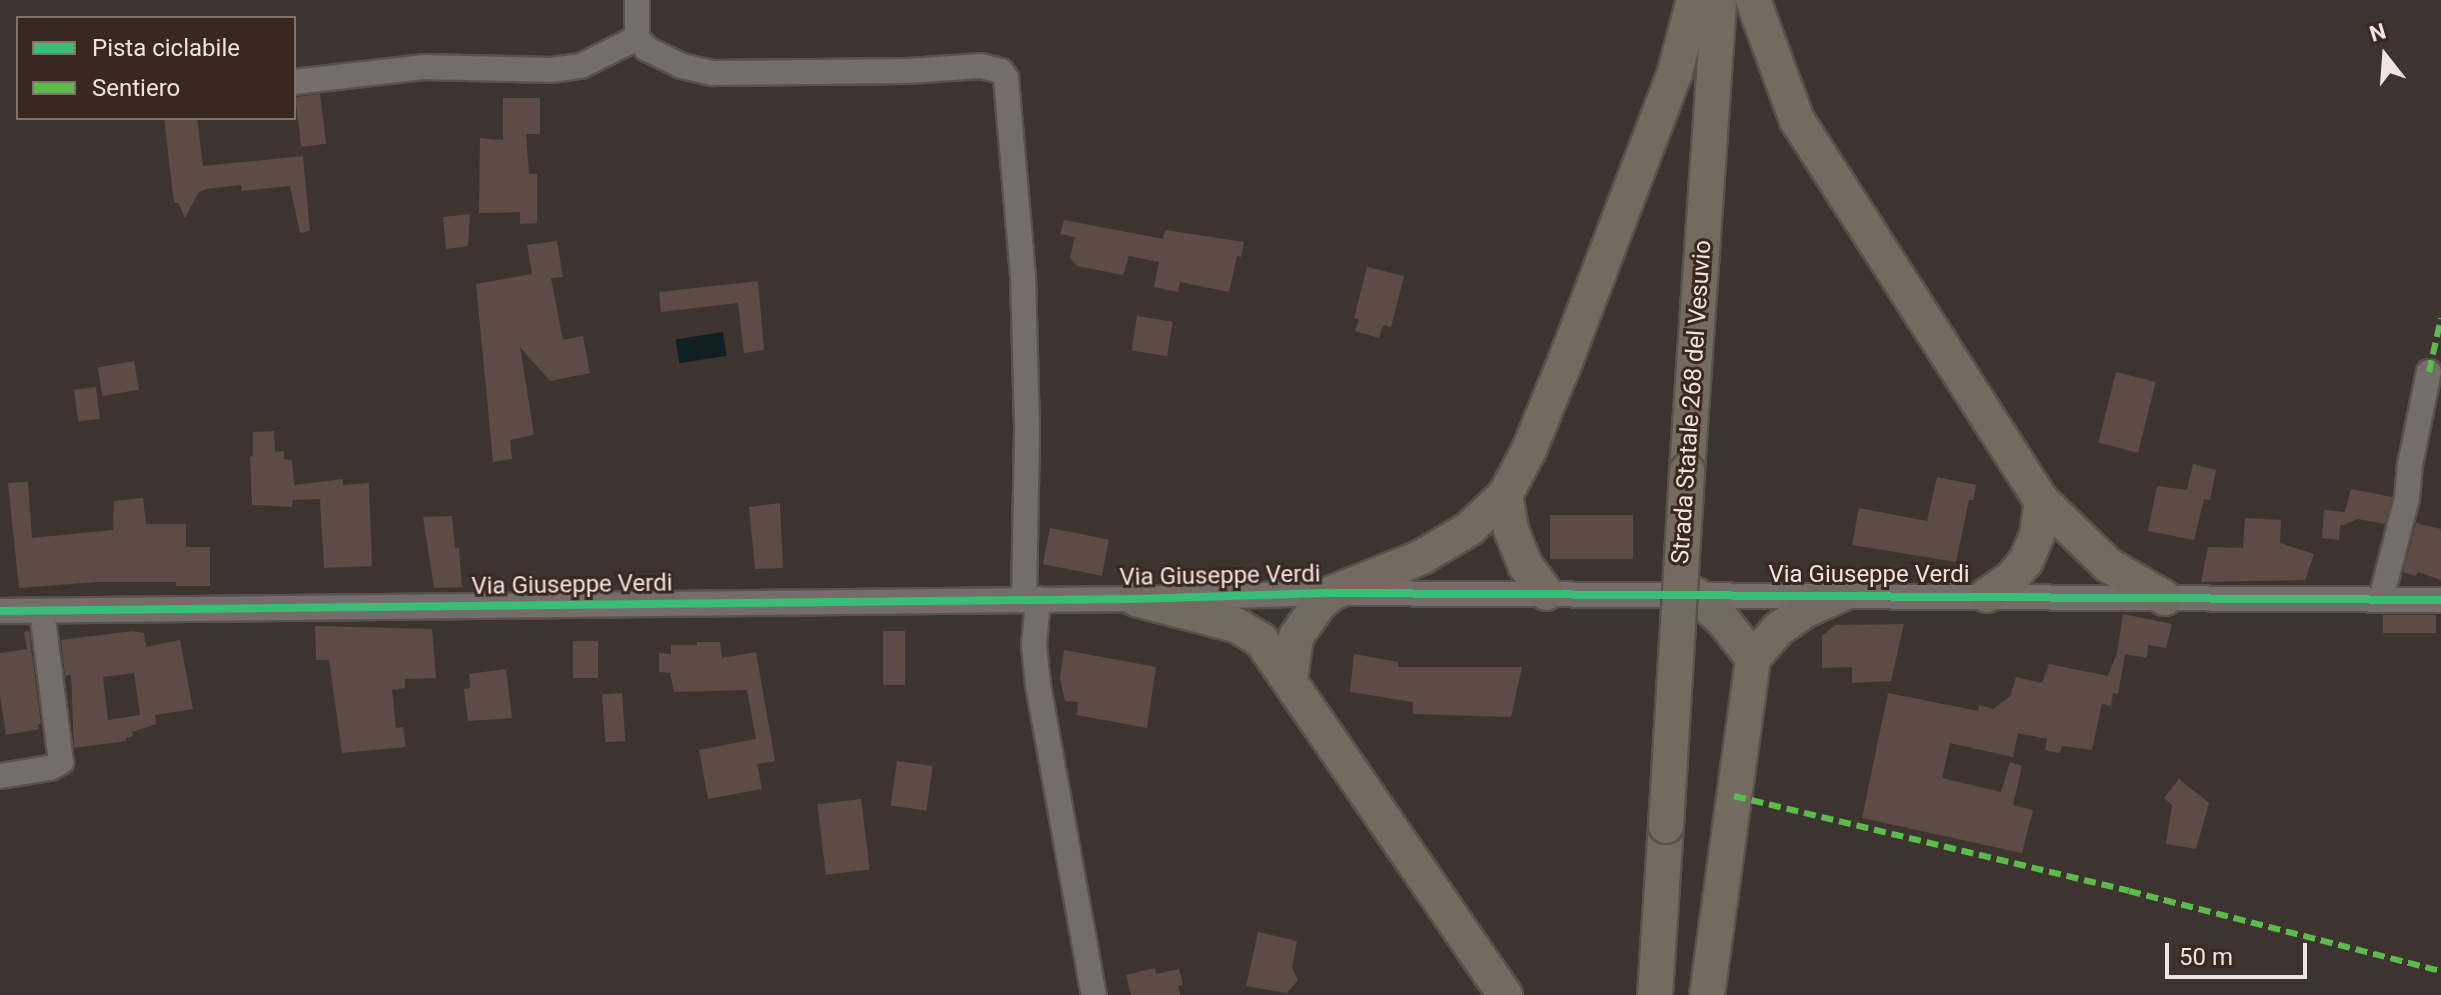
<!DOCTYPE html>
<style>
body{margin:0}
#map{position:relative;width:2441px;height:995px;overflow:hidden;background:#3d3430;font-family:Roboto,sans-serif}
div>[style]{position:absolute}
.water>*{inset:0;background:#101f23;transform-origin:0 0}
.building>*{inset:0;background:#5c4c45;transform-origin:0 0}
.roads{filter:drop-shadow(2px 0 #58514c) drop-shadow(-2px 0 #58514c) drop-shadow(0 2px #58514c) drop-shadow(0 -2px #58514c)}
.minor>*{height:24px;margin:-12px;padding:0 12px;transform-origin:12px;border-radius:12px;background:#746d6a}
.highway>*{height:34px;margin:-17px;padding:0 17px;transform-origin:17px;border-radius:17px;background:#736b60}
.bridges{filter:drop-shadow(2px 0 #58514c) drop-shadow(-2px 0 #58514c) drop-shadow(0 2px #58514c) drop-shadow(0 -2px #58514c)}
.highway-bridge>*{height:34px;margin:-17px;padding:0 17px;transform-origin:17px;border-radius:17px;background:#736b60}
.quiet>*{height:6px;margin-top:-3px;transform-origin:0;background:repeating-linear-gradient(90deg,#5cbc4b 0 12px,transparent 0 18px)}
.cycleway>*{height:8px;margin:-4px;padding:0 4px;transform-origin:4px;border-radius:4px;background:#3abd76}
span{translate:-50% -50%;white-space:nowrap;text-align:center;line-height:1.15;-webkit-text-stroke:6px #382820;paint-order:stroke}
.street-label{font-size:24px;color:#efe4df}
.legend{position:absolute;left:16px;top:16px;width:280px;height:104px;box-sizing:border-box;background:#382820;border:2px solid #81736c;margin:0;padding:10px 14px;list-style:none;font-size:24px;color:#efe4df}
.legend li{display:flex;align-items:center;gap:16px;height:40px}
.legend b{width:40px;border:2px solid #81736c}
.north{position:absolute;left:2345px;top:16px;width:80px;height:80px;-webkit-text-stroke:6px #382820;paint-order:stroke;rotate:343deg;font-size:22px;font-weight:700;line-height:32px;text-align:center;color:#efe4df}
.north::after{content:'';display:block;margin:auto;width:28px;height:36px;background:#efe4df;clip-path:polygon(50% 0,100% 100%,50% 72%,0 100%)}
.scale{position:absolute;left:2165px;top:943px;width:142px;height:36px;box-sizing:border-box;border:4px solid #efe4df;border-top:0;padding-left:10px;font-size:24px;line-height:28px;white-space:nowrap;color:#efe4df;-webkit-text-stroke:6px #382820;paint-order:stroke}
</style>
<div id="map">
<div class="water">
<i style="left:723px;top:332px;width:24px;height:48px;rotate:81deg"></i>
</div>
<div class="building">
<i style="left:320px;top:94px;width:50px;height:25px;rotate:83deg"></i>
<i style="clip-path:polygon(503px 98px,540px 98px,540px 134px,526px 134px,529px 174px,537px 174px,537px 223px,520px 224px,520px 212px,479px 213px,480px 138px,503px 140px)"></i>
<i style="clip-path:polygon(164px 118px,197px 118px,203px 166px,303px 156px,310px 231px,300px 233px,290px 186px,242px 191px,241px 185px,206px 189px,199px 192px,185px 218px,178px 203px,174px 203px)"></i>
<i style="clip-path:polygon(470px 214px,468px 246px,446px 249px,443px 217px)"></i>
<i style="clip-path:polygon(1064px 220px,1163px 239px,1165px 230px,1244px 242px,1241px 257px,1237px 256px,1229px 292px,1180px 282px,1178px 292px,1154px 287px,1159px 262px,1129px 256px,1123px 275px,1077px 266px,1070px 258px,1075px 237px,1060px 234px)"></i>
<i style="clip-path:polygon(557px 241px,563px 277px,551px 278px,563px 340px,583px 336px,590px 373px,550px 381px,520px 347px,534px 435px,510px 440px,512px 459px,493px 462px,476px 284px,532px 274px,527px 245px)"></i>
<i style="clip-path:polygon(1367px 267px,1404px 276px,1391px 327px,1383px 325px,1379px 338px,1355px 331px,1359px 319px,1354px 318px)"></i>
<i style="clip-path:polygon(758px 281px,764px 350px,744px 353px,738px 303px,661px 312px,659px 292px)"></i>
<i style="left:1137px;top:316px;width:36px;height:35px;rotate:9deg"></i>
<i style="left:134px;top:361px;width:29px;height:37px;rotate:80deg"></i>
<i style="left:2116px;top:372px;width:41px;height:73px;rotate:14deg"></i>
<i style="left:96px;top:387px;width:32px;height:22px;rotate:83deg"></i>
<i style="clip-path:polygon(274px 431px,275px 452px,284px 451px,284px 459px,292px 460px,294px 485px,343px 479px,343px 485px,369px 483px,372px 566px,324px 568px,320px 499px,293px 500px,292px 507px,252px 505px,250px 457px,253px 456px,253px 432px)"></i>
<i style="clip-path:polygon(2193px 464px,2216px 470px,2210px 500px,2204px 499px,2194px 540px,2148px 531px,2157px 486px,2187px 490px)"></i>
<i style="clip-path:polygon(1937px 477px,1976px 485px,1973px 500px,1969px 500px,1956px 562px,1852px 545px,1859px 508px,1927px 521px)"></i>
<i style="clip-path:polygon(28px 482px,32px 538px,113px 530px,114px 501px,143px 498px,146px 524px,186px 524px,186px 547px,210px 547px,210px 586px,176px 586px,176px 582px,96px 582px,19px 588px,8px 483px)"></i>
<i style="clip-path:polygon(2351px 489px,2392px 497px,2385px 524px,2358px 519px,2340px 526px,2339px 540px,2322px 538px,2324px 510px,2345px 512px)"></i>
<i style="clip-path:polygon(780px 503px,783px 568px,755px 569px,749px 507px)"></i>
<i style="left:1633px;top:515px;width:44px;height:83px;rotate:90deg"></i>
<i style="clip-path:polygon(452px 516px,455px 548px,459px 548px,462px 587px,434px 588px,423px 517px)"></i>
<i style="clip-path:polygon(2245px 518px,2281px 520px,2280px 543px,2314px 554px,2305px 580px,2201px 582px,2208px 547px,2243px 548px)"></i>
<i style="clip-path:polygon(2416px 523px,2441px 529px,2441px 580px,2418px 572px,2416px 576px,2403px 572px)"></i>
<i style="left:1050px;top:528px;width:60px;height:37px;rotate:11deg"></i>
<i style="clip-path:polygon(2123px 614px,2172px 624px,2166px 648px,2148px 645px,2147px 658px,2125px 654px,2118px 694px,2113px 693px,2111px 706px,2102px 704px,2092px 750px,2062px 746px,2060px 753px,2045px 750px,2047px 739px,2018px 733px,2013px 757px,1950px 743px,1942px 778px,2001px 792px,2010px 762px,2022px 766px,2013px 805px,2033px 810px,2022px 853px,1862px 818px,1888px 693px,1978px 711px,1979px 705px,1993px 709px,2010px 696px,2016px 677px,2042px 683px,2049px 664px,2108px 676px,2117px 653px)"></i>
<i style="left:2383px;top:615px;width:53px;height:18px"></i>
<i style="clip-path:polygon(1904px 624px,1891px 681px,1852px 683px,1852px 667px,1822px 668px,1822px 636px,1835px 625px)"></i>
<i style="clip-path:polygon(315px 626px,432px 629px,436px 678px,405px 679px,405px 688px,392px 690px,396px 728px,403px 727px,406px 747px,342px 753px,329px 660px,316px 660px)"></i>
<i style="clip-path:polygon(29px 631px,41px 724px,38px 724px,39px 729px,6px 735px,0 695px,0 653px,27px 649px,24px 632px)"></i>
<i style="clip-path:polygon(evenodd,133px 631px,144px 633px,146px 647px,180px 640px,193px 709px,155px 715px,156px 724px,132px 732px,133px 736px,126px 738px,126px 741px,74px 748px,71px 675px,65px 676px,61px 640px,133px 631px,134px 673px,140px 715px,108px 720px,103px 677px,134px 673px)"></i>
<i style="left:883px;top:631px;width:22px;height:54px"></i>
<i style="left:573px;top:641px;width:25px;height:37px"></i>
<i style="clip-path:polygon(697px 642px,720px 642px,722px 658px,756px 652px,775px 761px,757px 764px,762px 789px,708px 799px,699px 750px,756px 739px,747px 690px,674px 692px,670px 673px,659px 672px,659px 653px,671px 654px,671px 645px,697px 645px)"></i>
<i style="clip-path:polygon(1064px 650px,1156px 667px,1147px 728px,1077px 715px,1078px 702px,1065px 701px,1060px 678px)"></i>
<i style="clip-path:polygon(1354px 654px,1398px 662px,1398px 667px,1522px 667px,1511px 717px,1413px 714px,1413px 702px,1350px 692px)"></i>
<i style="clip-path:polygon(506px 669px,512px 718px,468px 721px,464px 689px,470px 688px,469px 674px)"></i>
<i style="left:622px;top:693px;width:48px;height:20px;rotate:86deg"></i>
<i style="left:897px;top:761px;width:36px;height:45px;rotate:8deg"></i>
<i style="clip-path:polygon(2179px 779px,2209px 803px,2196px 849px,2166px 844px,2172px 805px,2164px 798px)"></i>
<i style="left:861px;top:799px;width:71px;height:44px;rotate:83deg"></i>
<i style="clip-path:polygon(1258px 932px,1297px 941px,1292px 968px,1298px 980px,1287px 993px,1246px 986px)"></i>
<i style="clip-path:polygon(1155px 968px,1156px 974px,1179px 969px,1183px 985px,1178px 986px,1180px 995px,1131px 995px,1126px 975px)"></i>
</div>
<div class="roads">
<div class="minor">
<i style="left:637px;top:0;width:38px;rotate:90deg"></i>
<i style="left:637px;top:38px;width:15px;rotate:48deg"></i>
<i style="left:647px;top:49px;width:39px;rotate:26deg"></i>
<i style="left:682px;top:66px;width:32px;rotate:13deg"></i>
<i style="left:713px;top:73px;width:195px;rotate:-0.6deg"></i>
<i style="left:908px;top:71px;width:73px;rotate:-3.9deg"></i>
<i style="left:981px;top:66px;width:21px;rotate:14deg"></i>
<i style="left:1001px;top:71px;width:9px;rotate:54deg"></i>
<i style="left:1006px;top:78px;width:198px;rotate:85.1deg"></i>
<i style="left:1023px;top:275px;width:156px;rotate:88.5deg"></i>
<i style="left:1027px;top:431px;width:168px;rotate:91deg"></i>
<i style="left:294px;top:82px;width:130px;rotate:-6.6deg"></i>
<i style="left:423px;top:67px;width:129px;rotate:1.3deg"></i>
<i style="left:552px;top:70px;width:29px;rotate:-8deg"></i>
<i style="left:581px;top:66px;width:63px;rotate:-26.6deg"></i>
<i style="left:1038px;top:599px;width:47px;rotate:94.9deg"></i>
<i style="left:1034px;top:646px;width:39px;rotate:84deg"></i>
<i style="left:1038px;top:685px;width:315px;rotate:79.8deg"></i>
<i style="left:2381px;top:599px;width:104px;rotate:-75.6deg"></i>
<i style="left:2407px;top:498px;width:33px;rotate:-85deg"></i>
<i style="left:2410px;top:465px;width:95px;rotate:-78.5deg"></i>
<i style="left:0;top:611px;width:1136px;rotate:-0.61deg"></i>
<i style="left:1136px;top:599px;width:196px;rotate:-1.8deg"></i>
<i style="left:1332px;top:593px;width:1109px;rotate:0.36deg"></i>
<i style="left:0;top:776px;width:51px;rotate:-9.1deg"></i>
<i style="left:50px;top:768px;width:13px;rotate:-29deg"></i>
<i style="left:61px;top:762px;width:152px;rotate:-97.2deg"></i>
</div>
<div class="highway">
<i style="left:1753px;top:0;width:128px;rotate:69.9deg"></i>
<i style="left:1797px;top:120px;width:453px;rotate:57.3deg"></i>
<i style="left:2042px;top:501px;width:92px;rotate:44.1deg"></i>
<i style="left:2108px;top:565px;width:66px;rotate:30.1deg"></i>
<i style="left:1687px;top:471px;width:472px;rotate:-86.1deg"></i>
<i style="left:1505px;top:495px;width:36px;rotate:80deg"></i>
<i style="left:1511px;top:530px;width:38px;rotate:68deg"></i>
<i style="left:1525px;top:565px;width:35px;rotate:53deg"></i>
<i style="left:1694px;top:594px;width:38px;rotate:42deg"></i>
<i style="left:1722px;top:619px;width:50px;rotate:51.5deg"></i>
<i style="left:1987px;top:595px;width:29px;rotate:-34deg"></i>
<i style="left:2011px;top:579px;width:23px;rotate:-50deg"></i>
<i style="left:2026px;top:561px;width:28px;rotate:-67deg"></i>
<i style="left:2037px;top:535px;width:34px;rotate:-82deg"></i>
<i style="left:1136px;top:599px;width:103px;rotate:14.6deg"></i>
<i style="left:1236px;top:625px;width:29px;rotate:31deg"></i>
<i style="left:1261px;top:640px;width:431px;rotate:55.5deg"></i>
<i style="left:1290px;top:680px;width:43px;rotate:-82.1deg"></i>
<i style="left:1296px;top:637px;width:39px;rotate:-55deg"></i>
<i style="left:1318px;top:605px;width:18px;rotate:-41deg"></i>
<i style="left:1332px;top:593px;width:97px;rotate:-21.8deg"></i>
<i style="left:1422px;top:557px;width:55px;rotate:-30.8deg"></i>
<i style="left:1469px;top:529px;width:50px;rotate:-43.4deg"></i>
<i style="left:1505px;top:495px;width:51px;rotate:-61.9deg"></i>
<i style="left:1529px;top:450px;width:95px;rotate:-67.8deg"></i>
<i style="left:1565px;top:362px;width:310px;rotate:-69.2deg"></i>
<i style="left:1675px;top:72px;width:74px;rotate:-75.2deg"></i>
<i style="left:1655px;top:995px;width:169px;rotate:-86.3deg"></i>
<i style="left:1707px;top:995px;width:340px;rotate:-82.2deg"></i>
<i style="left:1753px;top:658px;width:37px;rotate:-49deg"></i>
<i style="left:1777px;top:630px;width:35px;rotate:-35deg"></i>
<i style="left:1806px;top:610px;width:39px;rotate:-24deg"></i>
</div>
</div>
<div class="bridges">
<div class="highway-bridge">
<i style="left:1666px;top:826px;width:356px;rotate:-86.6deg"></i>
</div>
</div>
<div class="quiet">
<i style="left:2429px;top:372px;width:55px;rotate:-77.5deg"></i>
<i style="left:1734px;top:796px;width:406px;rotate:13.5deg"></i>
<i style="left:2129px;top:891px;width:322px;rotate:14.4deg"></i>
</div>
<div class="cycleway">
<i style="left:0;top:611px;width:1136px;rotate:-0.61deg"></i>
<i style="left:1136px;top:599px;width:196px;rotate:-1.8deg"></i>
<i style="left:1332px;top:593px;width:1109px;rotate:0.36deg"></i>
</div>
<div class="street-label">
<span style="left:1692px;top:402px;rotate:-86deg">Strada Statale 268 del Vesuvio</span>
<span style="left:1869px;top:575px">Via Giuseppe Verdi</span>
<span style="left:1220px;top:576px;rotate:-1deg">Via Giuseppe Verdi</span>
<span style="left:572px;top:585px;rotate:-1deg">Via Giuseppe Verdi</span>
</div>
<ul class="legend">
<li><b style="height:10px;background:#3abd76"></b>Pista ciclabile</li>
<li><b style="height:10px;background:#5cbc4b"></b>Sentiero</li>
</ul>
<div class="north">N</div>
<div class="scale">50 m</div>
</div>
